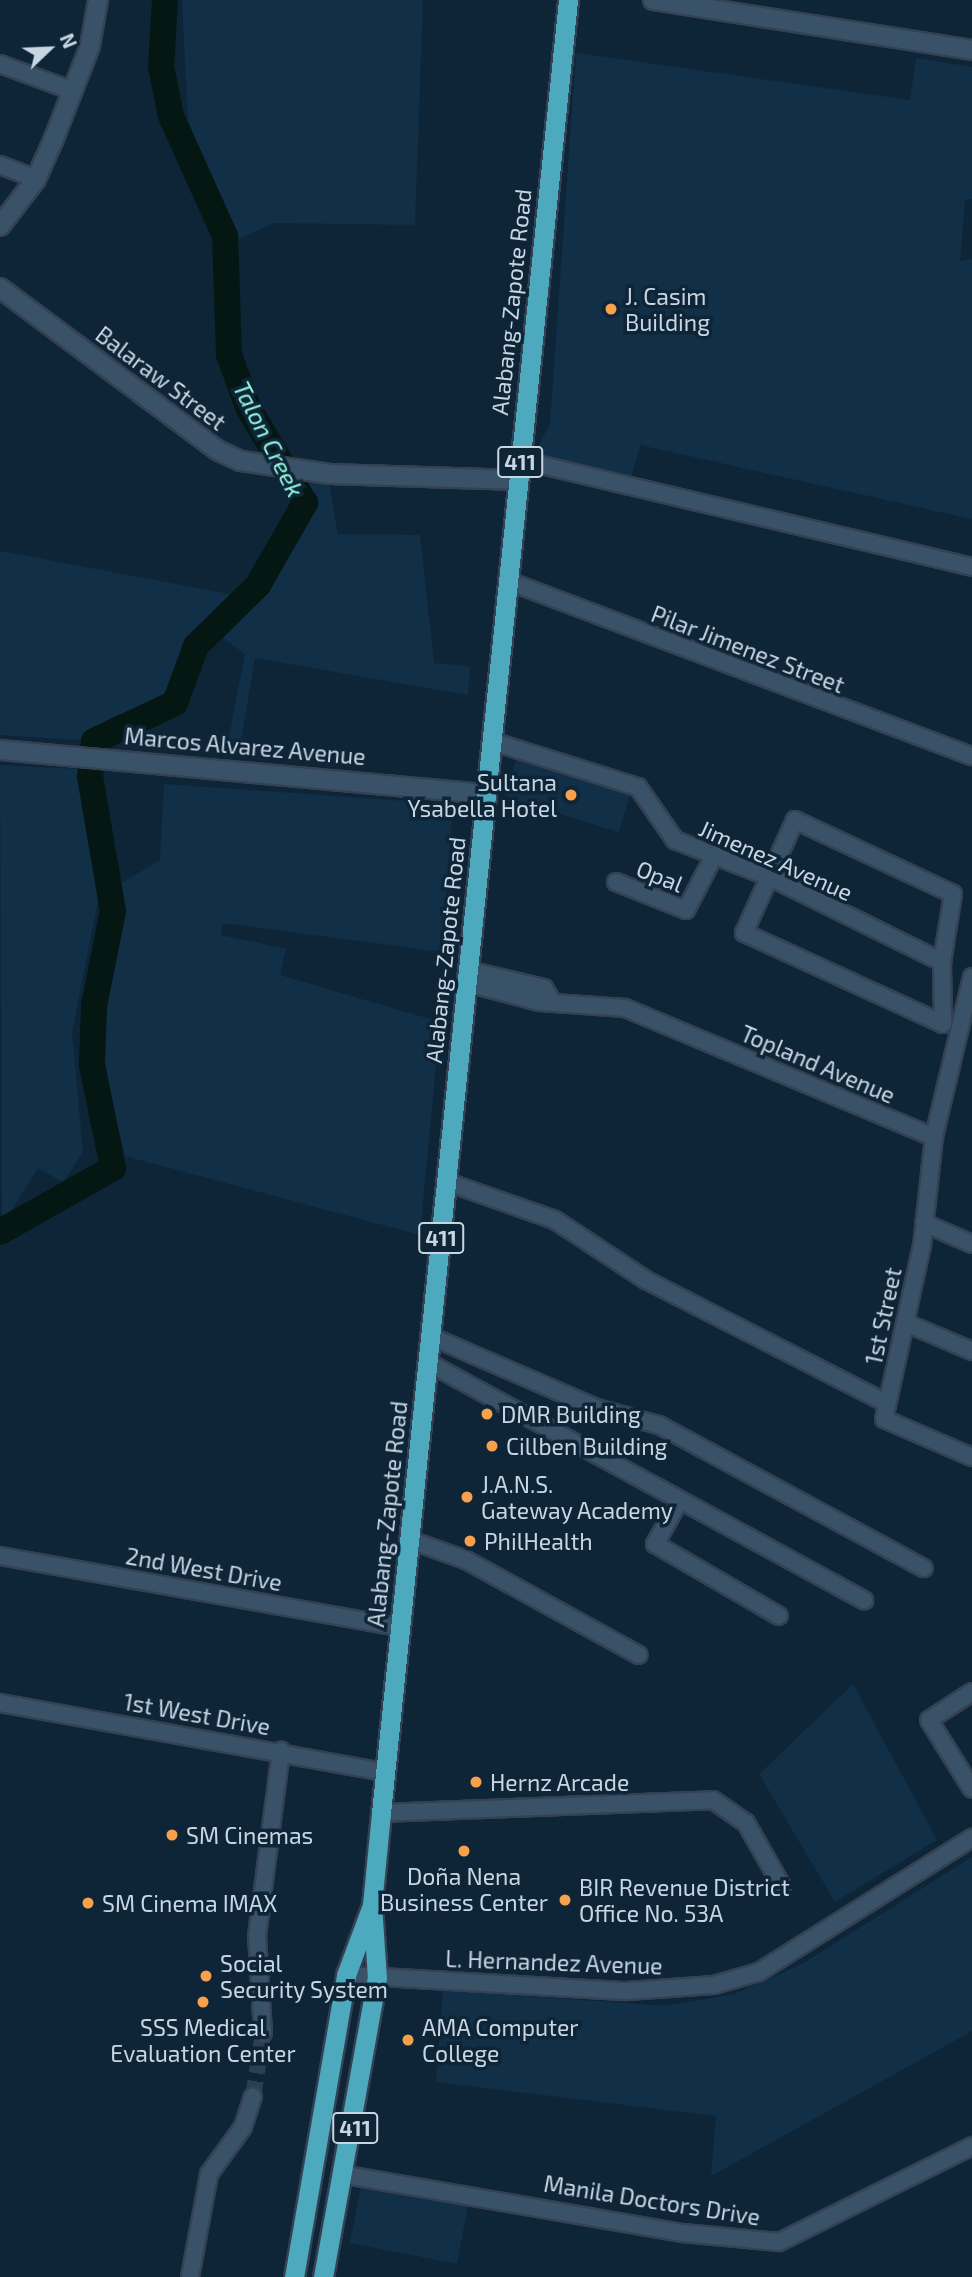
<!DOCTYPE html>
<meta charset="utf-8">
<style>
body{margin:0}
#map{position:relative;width:972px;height:2277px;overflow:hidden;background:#0e2538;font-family:"Exo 2",sans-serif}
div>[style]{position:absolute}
.built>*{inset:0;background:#112f47;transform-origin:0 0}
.river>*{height:26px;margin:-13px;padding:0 13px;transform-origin:13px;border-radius:13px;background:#041712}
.minor-tunnel>*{height:16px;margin-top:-8px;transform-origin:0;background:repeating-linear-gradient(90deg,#2a4052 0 16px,transparent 0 24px)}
.roads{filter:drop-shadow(2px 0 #344152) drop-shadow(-2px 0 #344152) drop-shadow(0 2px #344152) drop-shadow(0 -2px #344152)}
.minor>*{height:16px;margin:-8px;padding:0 8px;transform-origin:8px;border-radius:8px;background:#3a5267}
.tertiary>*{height:18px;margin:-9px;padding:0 9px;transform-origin:9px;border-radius:9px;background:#3a5267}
.secondary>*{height:18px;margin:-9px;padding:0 9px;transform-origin:9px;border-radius:9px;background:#3a5267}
.trunk>*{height:19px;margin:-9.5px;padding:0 9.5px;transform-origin:9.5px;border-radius:9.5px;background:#4ca9be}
.dots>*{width:19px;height:19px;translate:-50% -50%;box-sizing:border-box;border:4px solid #0e2538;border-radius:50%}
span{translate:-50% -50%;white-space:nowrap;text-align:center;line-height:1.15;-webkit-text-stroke:7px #0e2538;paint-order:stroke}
.shield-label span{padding:2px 5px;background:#0e2538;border:2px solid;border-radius:5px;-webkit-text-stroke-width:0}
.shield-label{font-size:21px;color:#c8d6e3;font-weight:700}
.poi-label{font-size:23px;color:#c8d6e3}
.left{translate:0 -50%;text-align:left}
.right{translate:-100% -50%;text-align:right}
.street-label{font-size:23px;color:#c8d6e3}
.water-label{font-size:24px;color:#94f6de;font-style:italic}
.north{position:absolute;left:14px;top:14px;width:70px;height:70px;-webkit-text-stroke:5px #0e2538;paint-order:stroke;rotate:67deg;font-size:19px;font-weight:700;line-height:28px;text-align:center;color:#c8d6e3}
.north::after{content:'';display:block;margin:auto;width:24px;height:32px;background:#c8d6e3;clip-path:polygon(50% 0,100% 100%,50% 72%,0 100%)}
</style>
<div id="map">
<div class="built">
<i style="clip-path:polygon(182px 0,423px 0,415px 225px,274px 223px,237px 240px,190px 160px)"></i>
<i style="clip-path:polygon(576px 53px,910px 100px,916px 58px,972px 67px,972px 199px,965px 200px,960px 261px,972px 259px,972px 519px,640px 445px,631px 478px,534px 454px,550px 424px)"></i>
<i style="clip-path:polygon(299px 480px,329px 482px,338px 534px,420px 535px,434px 663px,470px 667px,468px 695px,255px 658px,239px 752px,226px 752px,245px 654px,214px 631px,264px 595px,302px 502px)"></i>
<i style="clip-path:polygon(0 551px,234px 595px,186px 639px,163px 701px,111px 718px,77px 740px,0 735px)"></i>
<i style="left:517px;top:757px;width:119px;height:42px;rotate:17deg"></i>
<i style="clip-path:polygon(0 765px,80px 769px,98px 901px,72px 1032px,83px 1152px,63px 1182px,38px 1168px,2px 1225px)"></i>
<i style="clip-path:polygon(164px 784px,433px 803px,452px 818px,442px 952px,223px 923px,221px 935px,286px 949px,280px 975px,440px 1022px,420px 1235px,125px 1156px,106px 1076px,101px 1011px,123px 910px,115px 887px,160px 860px)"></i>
<i style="clip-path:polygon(853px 1684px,937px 1840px,835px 1902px,759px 1774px)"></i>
<i style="clip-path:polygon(972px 1857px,972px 2031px,711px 2176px,716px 2116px,436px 2082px,443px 1990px,666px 2006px,734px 1994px,802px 1964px)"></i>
<i style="left:361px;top:2185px;width:109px;height:59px;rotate:11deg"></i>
</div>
<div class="river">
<i style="left:0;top:1232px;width:130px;rotate:-29.5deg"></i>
<i style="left:113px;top:1168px;width:105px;rotate:-101.5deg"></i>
<i style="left:92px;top:1065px;width:59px;rotate:-88.1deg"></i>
<i style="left:94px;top:1006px;width:97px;rotate:-78.7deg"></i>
<i style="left:113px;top:911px;width:137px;rotate:-99.7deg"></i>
<i style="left:90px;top:776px;width:35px;rotate:-83deg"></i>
<i style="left:94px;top:741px;width:89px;rotate:-25.1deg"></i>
<i style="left:175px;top:703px;width:61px;rotate:-69.8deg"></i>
<i style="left:196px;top:646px;width:87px;rotate:-44.5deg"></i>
<i style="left:258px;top:585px;width:95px;rotate:-60.2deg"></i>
<i style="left:305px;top:503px;width:109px;rotate:-120.8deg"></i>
<i style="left:249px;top:409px;width:58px;rotate:-110.3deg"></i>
<i style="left:229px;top:355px;width:119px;rotate:-91.9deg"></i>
<i style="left:225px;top:236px;width:132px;rotate:-114.2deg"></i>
<i style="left:171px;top:116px;width:51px;rotate:-101.3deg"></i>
<i style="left:161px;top:66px;width:66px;rotate:-86.5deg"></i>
</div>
<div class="minor-tunnel">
<i style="left:253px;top:2097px;width:65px;rotate:-81.1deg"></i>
</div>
<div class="roads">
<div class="minor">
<i style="left:0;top:64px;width:78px;rotate:20.3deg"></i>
<i style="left:0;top:165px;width:39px;rotate:21deg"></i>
<i style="left:520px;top:460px;width:464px;rotate:13.3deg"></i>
<i style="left:508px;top:581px;width:496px;rotate:20.7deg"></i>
<i style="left:491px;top:741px;width:154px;rotate:17.4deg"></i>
<i style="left:638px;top:787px;width:65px;rotate:55.1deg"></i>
<i style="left:675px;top:840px;width:104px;rotate:21.4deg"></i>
<i style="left:772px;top:878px;width:190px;rotate:26.3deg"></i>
<i style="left:795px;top:820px;width:174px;rotate:25.1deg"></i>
<i style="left:953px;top:894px;width:69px;rotate:99.2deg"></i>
<i style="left:942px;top:962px;width:62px;rotate:89.1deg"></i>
<i style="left:943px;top:1024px;width:219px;rotate:-155.4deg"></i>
<i style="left:744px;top:933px;width:124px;rotate:-65.7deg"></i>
<i style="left:616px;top:882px;width:75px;rotate:21.8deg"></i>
<i style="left:686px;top:910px;width:63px;rotate:-62.6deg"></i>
<i style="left:468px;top:970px;width:78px;rotate:13.3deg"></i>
<i style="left:544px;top:988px;width:12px;rotate:59deg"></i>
<i style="left:972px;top:977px;width:164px;rotate:103.4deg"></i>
<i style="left:934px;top:1137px;width:109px;rotate:96.3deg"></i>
<i style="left:922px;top:1245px;width:178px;rotate:102.3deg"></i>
<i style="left:884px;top:1419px;width:96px;rotate:23.4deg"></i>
<i style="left:467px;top:983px;width:75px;rotate:14.6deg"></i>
<i style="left:540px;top:1002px;width:85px;rotate:4deg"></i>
<i style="left:625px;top:1008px;width:335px;rotate:22.7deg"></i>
<i style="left:447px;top:1182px;width:114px;rotate:19.4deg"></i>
<i style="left:555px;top:1220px;width:109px;rotate:33.4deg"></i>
<i style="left:646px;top:1280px;width:270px;rotate:27.1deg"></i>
<i style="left:924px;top:1223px;width:52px;rotate:23.6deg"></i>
<i style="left:906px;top:1323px;width:72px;rotate:23deg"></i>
<i style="left:430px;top:1336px;width:181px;rotate:23.4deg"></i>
<i style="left:596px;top:1408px;width:65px;rotate:15.1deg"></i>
<i style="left:659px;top:1425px;width:301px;rotate:28.4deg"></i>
<i style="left:427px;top:1362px;width:498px;rotate:28.6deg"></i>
<i style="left:678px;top:1503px;width:47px;rotate:119.3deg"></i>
<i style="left:655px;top:1544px;width:143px;rotate:30.1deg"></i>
<i style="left:410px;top:1540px;width:59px;rotate:19.7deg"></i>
<i style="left:466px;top:1560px;width:197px;rotate:28.8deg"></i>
<i style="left:0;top:1556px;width:406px;rotate:10.1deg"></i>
<i style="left:972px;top:1692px;width:51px;rotate:146.9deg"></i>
<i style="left:929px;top:1720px;width:81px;rotate:58.1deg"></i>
<i style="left:0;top:1703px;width:391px;rotate:10.2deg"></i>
<i style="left:381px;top:1813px;width:332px;rotate:-2.2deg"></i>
<i style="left:713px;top:1800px;width:40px;rotate:34.9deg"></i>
<i style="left:746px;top:1823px;width:73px;rotate:60.3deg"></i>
<i style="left:346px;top:1975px;width:281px;rotate:3.3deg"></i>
<i style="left:627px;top:1991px;width:87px;rotate:-3.9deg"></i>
<i style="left:714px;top:1985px;width:47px;rotate:-16.1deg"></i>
<i style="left:759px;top:1972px;width:252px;rotate:-32.2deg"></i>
<i style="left:263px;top:2033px;width:97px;rotate:-93.5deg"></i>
<i style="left:257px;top:1936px;width:187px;rotate:-82.6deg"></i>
<i style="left:346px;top:2175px;width:342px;rotate:9.8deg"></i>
<i style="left:683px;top:2233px;width:96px;rotate:5.4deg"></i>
<i style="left:779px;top:2242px;width:216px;rotate:-26.4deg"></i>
<i style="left:190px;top:2277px;width:105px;rotate:-79.5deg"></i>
<i style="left:209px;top:2174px;width:58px;rotate:-54.1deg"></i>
<i style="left:243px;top:2127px;width:32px;rotate:-72deg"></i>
</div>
<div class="tertiary">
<i style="left:653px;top:0;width:323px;rotate:8.9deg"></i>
<i style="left:0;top:226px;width:59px;rotate:-52.5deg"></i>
<i style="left:36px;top:179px;width:42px;rotate:-65.9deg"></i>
<i style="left:53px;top:141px;width:102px;rotate:-68.7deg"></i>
<i style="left:90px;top:46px;width:47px;rotate:-80.1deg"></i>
<i style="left:0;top:288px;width:271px;rotate:36.7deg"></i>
<i style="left:217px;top:450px;width:26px;rotate:25deg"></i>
<i style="left:241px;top:461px;width:90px;rotate:8.3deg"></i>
<i style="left:330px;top:474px;width:188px;rotate:1.8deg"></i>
</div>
<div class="secondary">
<i style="left:0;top:750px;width:488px;rotate:5.2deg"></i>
</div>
<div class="trunk">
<i style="left:294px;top:2277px;width:306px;rotate:-80.2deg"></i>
<i style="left:346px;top:1975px;width:75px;rotate:-69.6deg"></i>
<i style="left:323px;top:2277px;width:304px;rotate:-79.8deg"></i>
<i style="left:377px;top:1978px;width:73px;rotate:-93.9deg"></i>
<i style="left:372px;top:1905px;width:92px;rotate:-84.4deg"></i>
<i style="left:381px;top:1813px;width:1823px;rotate:-84.11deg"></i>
</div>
</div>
<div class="dots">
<i style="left:611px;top:309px;background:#f9a04c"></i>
<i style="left:571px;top:795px;background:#f9a04c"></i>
<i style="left:487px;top:1414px;background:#f9a04c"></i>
<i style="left:492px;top:1446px;background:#f9a04c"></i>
<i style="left:467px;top:1497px;background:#f9a04c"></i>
<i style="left:470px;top:1541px;background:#f9a04c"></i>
<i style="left:476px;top:1782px;background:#f9a04c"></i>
<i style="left:172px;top:1835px;background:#f9a04c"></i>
<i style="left:464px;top:1851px;background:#f9a04c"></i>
<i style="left:565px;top:1900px;background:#f9a04c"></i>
<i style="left:88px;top:1903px;background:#f9a04c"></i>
<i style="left:206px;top:1976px;background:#f9a04c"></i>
<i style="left:203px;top:2002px;background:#f9a04c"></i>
<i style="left:408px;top:2040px;background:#f9a04c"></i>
</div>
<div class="shield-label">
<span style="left:520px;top:462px">411</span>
<span style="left:441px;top:1238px">411</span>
<span style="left:355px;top:2128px">411</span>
</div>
<div class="poi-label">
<span class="left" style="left:625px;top:309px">J. Casim<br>Building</span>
<span class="right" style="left:557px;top:795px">Sultana<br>Ysabella Hotel</span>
<span class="left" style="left:501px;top:1414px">DMR Building</span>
<span class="left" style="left:506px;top:1446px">Cillben Building</span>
<span class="left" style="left:481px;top:1497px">J.A.N.S.<br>Gateway Academy</span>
<span class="left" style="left:484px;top:1541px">PhilHealth</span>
<span class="left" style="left:490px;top:1782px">Hernz Arcade</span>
<span class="left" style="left:186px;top:1835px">SM Cinemas</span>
<span style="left:464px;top:1889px">Doña Nena<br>Business Center</span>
<span class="left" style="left:579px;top:1900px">BIR Revenue District<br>Office No. 53A</span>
<span class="left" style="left:102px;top:1903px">SM Cinema IMAX</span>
<span class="left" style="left:220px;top:1976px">Social<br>Security System</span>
<span style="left:203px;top:2040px">SSS Medical<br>Evaluation Center</span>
<span class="left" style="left:422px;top:2040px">AMA Computer<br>College</span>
</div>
<div class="street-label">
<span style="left:511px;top:302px;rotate:-84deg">Alabang-Zapote Road</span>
<span style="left:161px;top:378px;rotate:37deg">Balaraw Street</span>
<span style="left:748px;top:649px;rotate:21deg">Pilar Jimenez Street</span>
<span style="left:245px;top:746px;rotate:5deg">Marcos Alvarez Avenue</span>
<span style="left:776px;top:860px;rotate:24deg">Jimenez Avenue</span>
<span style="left:660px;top:876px;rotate:22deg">Opal</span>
<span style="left:445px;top:950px;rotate:-84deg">Alabang-Zapote Road</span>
<span style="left:818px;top:1064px;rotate:23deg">Topland Avenue</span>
<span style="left:883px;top:1316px;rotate:-78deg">1st Street</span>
<span style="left:387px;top:1514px;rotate:-84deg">Alabang-Zapote Road</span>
<span style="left:204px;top:1569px;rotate:10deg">2nd West Drive</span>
<span style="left:197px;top:1714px;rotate:10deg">1st West Drive</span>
<span style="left:554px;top:1962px;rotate:2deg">L. Hernandez Avenue</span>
<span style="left:652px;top:2200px;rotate:9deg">Manila Doctors Drive</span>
</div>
<div class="water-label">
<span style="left:269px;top:439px;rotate:63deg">Talon Creek</span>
</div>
<div class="north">N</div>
</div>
